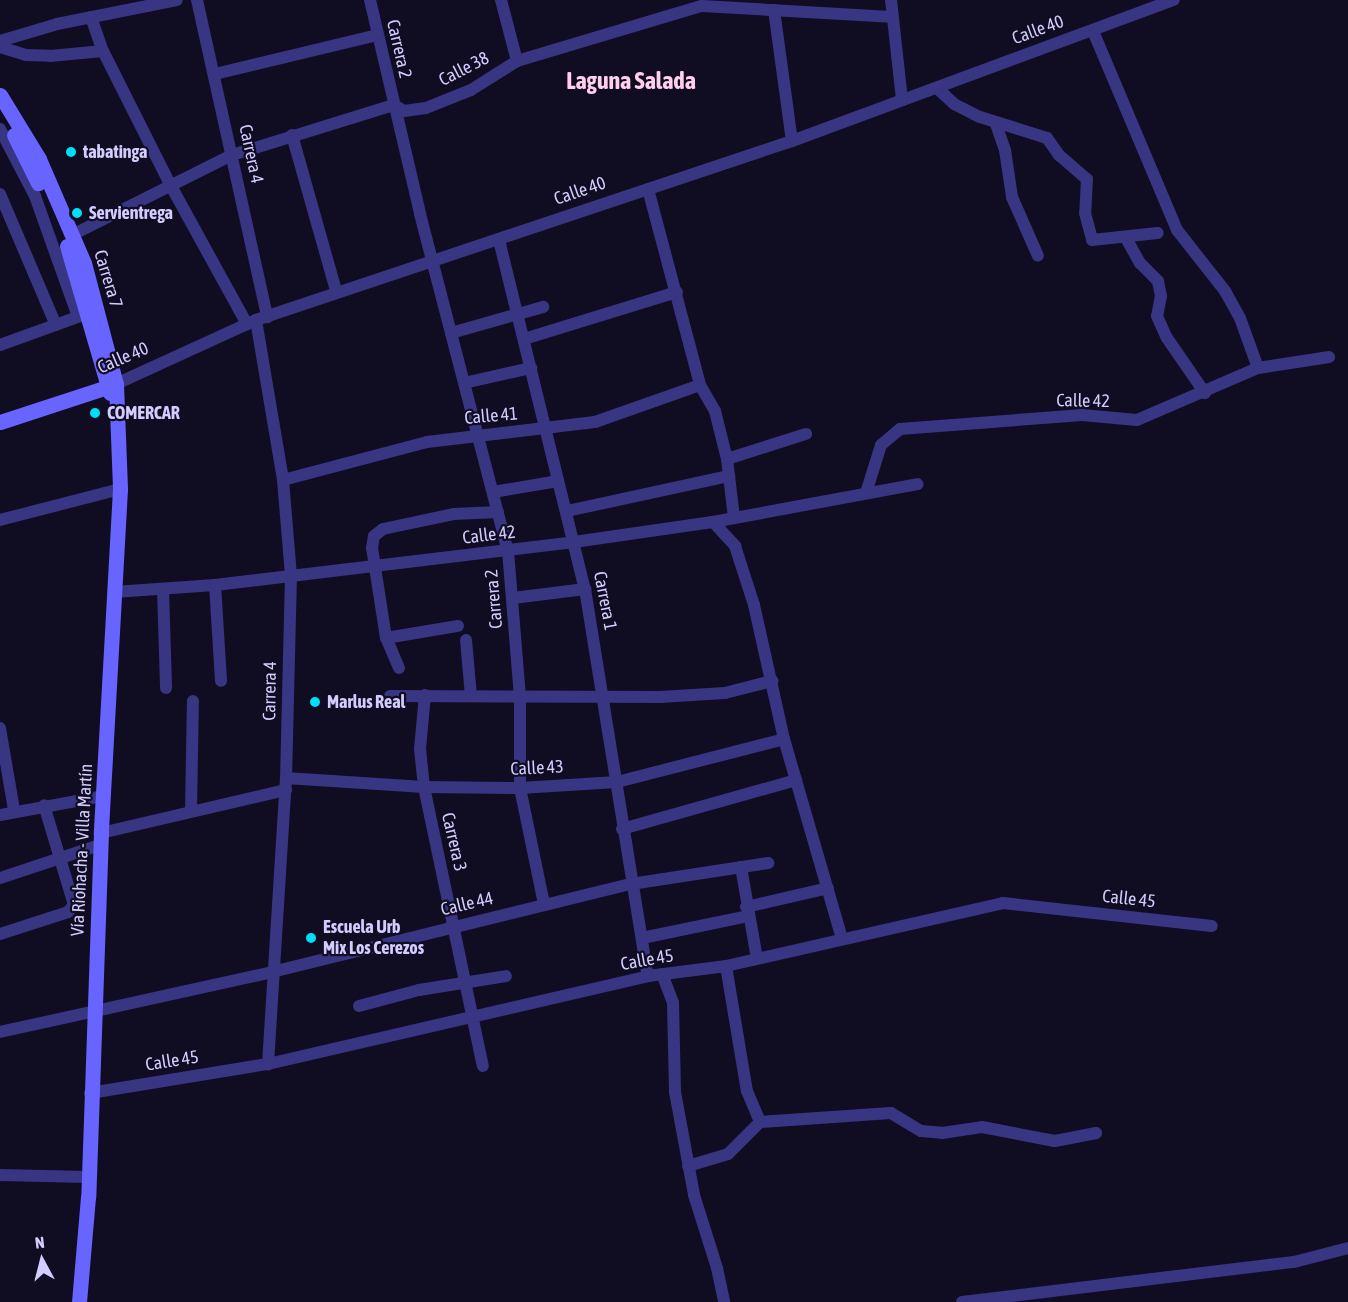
<!DOCTYPE html>
<meta charset="utf-8">
<style>
body{margin:0}
#map{position:relative;width:1348px;height:1302px;overflow:hidden;background:#100c22;font-family:"Asap Condensed",sans-serif}
div>[style]{position:absolute}
.street>*{height:12px;margin:-6px;padding:0 6px;transform-origin:6px;border-radius:6px;background:#383583}
.secondary>*{height:15px;margin:-7.5px;padding:0 7.5px;transform-origin:7.5px;border-radius:7.5px;background:#6864ff}
.dots>*{width:16px;height:16px;translate:-50% -50%;box-sizing:border-box;border:3px solid #100c22;border-radius:50%}
span{translate:-50% -50%;white-space:nowrap;text-align:center;line-height:1.15;-webkit-text-stroke:4.5px #100c22;paint-order:stroke}
.street-label{font-size:18px;color:#d3cdff}
.poi-label{font-size:18px;color:#d3cdff;font-weight:700}
.left{translate:0 -50%;text-align:left}
.district-label{font-size:24px;color:#ffcfed;font-weight:700}
.north{position:absolute;left:12px;top:1230px;width:60px;height:60px;-webkit-text-stroke:4px #100c22;paint-order:stroke;rotate:353deg;font-size:16px;font-weight:700;line-height:24px;text-align:center;color:#d3cdff}
.north::after{content:'';display:block;margin:auto;width:21px;height:27px;background:#d3cdff;clip-path:polygon(50% 0,100% 100%,50% 72%,0 100%)}
</style>
<div id="map">
<div class="street">
<i style="left:197px;top:0;width:325px;rotate:77.5deg"></i>
<i style="left:370px;top:0;width:220px;rotate:76.8deg"></i>
<i style="left:420px;top:214px;width:348px;rotate:75.4deg"></i>
<i style="left:508px;top:551px;width:145px;rotate:85.3deg"></i>
<i style="left:520px;top:696px;width:92px;rotate:90deg"></i>
<i style="left:520px;top:788px;width:118px;rotate:78.3deg"></i>
<i style="left:501px;top:0;width:63px;rotate:75.3deg"></i>
<i style="left:891px;top:0;width:101px;rotate:83.7deg"></i>
<i style="left:774px;top:10px;width:132px;rotate:82.2deg"></i>
<i style="left:91px;top:17px;width:36px;rotate:71deg"></i>
<i style="left:103px;top:51px;width:151px;rotate:63.3deg"></i>
<i style="left:171px;top:186px;width:158px;rotate:61.2deg"></i>
<i style="left:1093px;top:31px;width:216px;rotate:67.1deg"></i>
<i style="left:1177px;top:230px;width:78px;rotate:51.8deg"></i>
<i style="left:1225px;top:291px;width:31px;rotate:61deg"></i>
<i style="left:1240px;top:318px;width:53px;rotate:70.2deg"></i>
<i style="left:0;top:41px;width:59px;rotate:-16.6deg"></i>
<i style="left:57px;top:24px;width:122px;rotate:-11.3deg"></i>
<i style="left:0;top:47px;width:27px;rotate:17deg"></i>
<i style="left:26px;top:55px;width:24px;rotate:2deg"></i>
<i style="left:50px;top:56px;width:53px;rotate:-5.4deg"></i>
<i style="left:215px;top:74px;width:167px;rotate:-13.5deg"></i>
<i style="left:937px;top:88px;width:23px;rotate:43deg"></i>
<i style="left:954px;top:104px;width:29px;rotate:27deg"></i>
<i style="left:980px;top:117px;width:70px;rotate:17.4deg"></i>
<i style="left:1047px;top:138px;width:21px;rotate:55deg"></i>
<i style="left:1059px;top:155px;width:37px;rotate:41deg"></i>
<i style="left:1087px;top:179px;width:34px;rotate:93deg"></i>
<i style="left:1085px;top:213px;width:28px;rotate:75deg"></i>
<i style="left:1092px;top:240px;width:66px;rotate:-6.1deg"></i>
<i style="left:996px;top:124px;width:28px;rotate:71deg"></i>
<i style="left:1005px;top:150px;width:48px;rotate:81.5deg"></i>
<i style="left:1012px;top:197px;width:64px;rotate:66.2deg"></i>
<i style="left:0;top:129px;width:76px;rotate:62.4deg"></i>
<i style="left:35px;top:196px;width:128px;rotate:70.4deg"></i>
<i style="left:292px;top:135px;width:162px;rotate:74.2deg"></i>
<i style="left:648px;top:189px;width:203px;rotate:75.1deg"></i>
<i style="left:700px;top:385px;width:30px;rotate:60deg"></i>
<i style="left:715px;top:411px;width:49px;rotate:76deg"></i>
<i style="left:727px;top:459px;width:59px;rotate:83.2deg"></i>
<i style="left:0;top:194px;width:142px;rotate:66.9deg"></i>
<i style="left:72px;top:235px;width:179px;rotate:-26.6deg"></i>
<i style="left:232px;top:155px;width:170px;rotate:-17.2deg"></i>
<i style="left:394px;top:105px;width:12px;rotate:31deg"></i>
<i style="left:404px;top:111px;width:22px;rotate:-8deg"></i>
<i style="left:426px;top:108px;width:48px;rotate:-21.8deg"></i>
<i style="left:471px;top:90px;width:54px;rotate:-32.2deg"></i>
<i style="left:517px;top:61px;width:193px;rotate:-16.6deg"></i>
<i style="left:702px;top:6px;width:189px;rotate:3.3deg"></i>
<i style="left:1126px;top:238px;width:29px;rotate:61deg"></i>
<i style="left:1140px;top:263px;width:25px;rotate:45deg"></i>
<i style="left:1158px;top:281px;width:15px;rotate:79deg"></i>
<i style="left:1161px;top:296px;width:20px;rotate:101deg"></i>
<i style="left:1157px;top:316px;width:24px;rotate:66deg"></i>
<i style="left:1167px;top:338px;width:67px;rotate:55.4deg"></i>
<i style="left:499px;top:240px;width:359px;rotate:76.2deg"></i>
<i style="left:585px;top:589px;width:392px;rotate:80.8deg"></i>
<i style="left:256px;top:320px;width:162px;rotate:80.4deg"></i>
<i style="left:283px;top:480px;width:95px;rotate:85.2deg"></i>
<i style="left:291px;top:575px;width:203px;rotate:91.4deg"></i>
<i style="left:286px;top:778px;width:287px;rotate:93.6deg"></i>
<i style="left:451px;top:333px;width:96px;rotate:-15.8deg"></i>
<i style="left:524px;top:339px;width:160px;rotate:-17.1deg"></i>
<i style="left:0;top:345px;width:88px;rotate:-19.9deg"></i>
<i style="left:464px;top:383px;width:69px;rotate:-12.6deg"></i>
<i style="left:116px;top:384px;width:154px;rotate:-24.6deg"></i>
<i style="left:256px;top:320px;width:565px;rotate:-18.47deg"></i>
<i style="left:792px;top:141px;width:407px;rotate:-20.3deg"></i>
<i style="left:727px;top:459px;width:83px;rotate:-17.6deg"></i>
<i style="left:283px;top:480px;width:149px;rotate:-14.8deg"></i>
<i style="left:427px;top:442px;width:169px;rotate:-6.8deg"></i>
<i style="left:595px;top:422px;width:111px;rotate:-19.4deg"></i>
<i style="left:493px;top:492px;width:66px;rotate:-9.6deg"></i>
<i style="left:866px;top:493px;width:50px;rotate:-72.6deg"></i>
<i style="left:881px;top:445px;width:25px;rotate:-40deg"></i>
<i style="left:900px;top:429px;width:183px;rotate:-4.4deg"></i>
<i style="left:1082px;top:415px;width:55px;rotate:5.2deg"></i>
<i style="left:1137px;top:420px;width:132px;rotate:-23.3deg"></i>
<i style="left:1258px;top:368px;width:72px;rotate:-8.8deg"></i>
<i style="left:567px;top:511px;width:166px;rotate:-12.2deg"></i>
<i style="left:0;top:520px;width:124px;rotate:-14.5deg"></i>
<i style="left:713px;top:522px;width:33px;rotate:47deg"></i>
<i style="left:735px;top:546px;width:62px;rotate:72.1deg"></i>
<i style="left:754px;top:605px;width:137px;rotate:77.4deg"></i>
<i style="left:784px;top:739px;width:208px;rotate:73.8deg"></i>
<i style="left:215px;top:585px;width:96px;rotate:86.4deg"></i>
<i style="left:163px;top:590px;width:98px;rotate:88.2deg"></i>
<i style="left:114px;top:592px;width:101px;rotate:-4deg"></i>
<i style="left:215px;top:585px;width:362px;rotate:-6.8deg"></i>
<i style="left:574px;top:542px;width:140px;rotate:-8.2deg"></i>
<i style="left:713px;top:522px;width:208px;rotate:-10.5deg"></i>
<i style="left:513px;top:598px;width:73px;rotate:-7.1deg"></i>
<i style="left:386px;top:638px;width:73px;rotate:-9.5deg"></i>
<i style="left:466px;top:640px;width:56px;rotate:84.9deg"></i>
<i style="left:399px;top:668px;width:33px;rotate:-113deg"></i>
<i style="left:386px;top:638px;width:91px;rotate:-98.8deg"></i>
<i style="left:372px;top:548px;width:12px;rotate:-81deg"></i>
<i style="left:374px;top:536px;width:11px;rotate:-38deg"></i>
<i style="left:383px;top:529px;width:73px;rotate:-11.9deg"></i>
<i style="left:454px;top:514px;width:44px;rotate:-2.6deg"></i>
<i style="left:425px;top:695px;width:54px;rotate:95.3deg"></i>
<i style="left:420px;top:749px;width:38px;rotate:84deg"></i>
<i style="left:424px;top:787px;width:285px;rotate:78.1deg"></i>
<i style="left:390px;top:696px;width:270px;rotate:0.2deg"></i>
<i style="left:660px;top:697px;width:65px;rotate:-3.5deg"></i>
<i style="left:725px;top:693px;width:49px;rotate:-14.3deg"></i>
<i style="left:0;top:728px;width:83px;rotate:80.3deg"></i>
<i style="left:286px;top:778px;width:138px;rotate:3.7deg"></i>
<i style="left:424px;top:787px;width:96px;rotate:0.6deg"></i>
<i style="left:520px;top:788px;width:97px;rotate:-3.5deg"></i>
<i style="left:617px;top:782px;width:172px;rotate:-14.4deg"></i>
<i style="left:191px;top:811px;width:110px;rotate:-89deg"></i>
<i style="left:0;top:815px;width:106px;rotate:-10.4deg"></i>
<i style="left:622px;top:829px;width:181px;rotate:-15.7deg"></i>
<i style="left:101px;top:833px;width:190px;rotate:-13.1deg"></i>
<i style="left:741px;top:867px;width:93px;rotate:80.1deg"></i>
<i style="left:0;top:878px;width:105px;rotate:-18.3deg"></i>
<i style="left:746px;top:907px;width:84px;rotate:-13deg"></i>
<i style="left:0;top:934px;width:71px;rotate:-17.9deg"></i>
<i style="left:68px;top:912px;width:9px;rotate:-49deg"></i>
<i style="left:74px;top:905px;width:104px;rotate:-106.7deg"></i>
<i style="left:642px;top:938px;width:108px;rotate:-11.7deg"></i>
<i style="left:726px;top:966px;width:127px;rotate:80.5deg"></i>
<i style="left:747px;top:1091px;width:34px;rotate:67deg"></i>
<i style="left:760px;top:1122px;width:131px;rotate:-3.9deg"></i>
<i style="left:891px;top:1113px;width:35px;rotate:31deg"></i>
<i style="left:921px;top:1131px;width:21px;rotate:5deg"></i>
<i style="left:942px;top:1133px;width:40px;rotate:-8.5deg"></i>
<i style="left:982px;top:1127px;width:74px;rotate:10.9deg"></i>
<i style="left:1055px;top:1141px;width:42px;rotate:-11deg"></i>
<i style="left:662px;top:974px;width:31px;rotate:69deg"></i>
<i style="left:673px;top:1003px;width:89px;rotate:88.7deg"></i>
<i style="left:675px;top:1092px;width:105px;rotate:79.5deg"></i>
<i style="left:694px;top:1195px;width:77px;rotate:72.5deg"></i>
<i style="left:717px;top:1268px;width:35px;rotate:78deg"></i>
<i style="left:359px;top:1006px;width:62px;rotate:-14.9deg"></i>
<i style="left:419px;top:990px;width:88px;rotate:-9.1deg"></i>
<i style="left:0;top:1032px;width:279px;rotate:-12.4deg"></i>
<i style="left:272px;top:972px;width:370px;rotate:-13.8deg"></i>
<i style="left:631px;top:884px;width:139px;rotate:-8.7deg"></i>
<i style="left:90px;top:1093px;width:180px;rotate:-9.3deg"></i>
<i style="left:268px;top:1064px;width:390px;rotate:-13deg"></i>
<i style="left:648px;top:976px;width:79px;rotate:-7.3deg"></i>
<i style="left:726px;top:966px;width:284px;rotate:-12.8deg"></i>
<i style="left:1003px;top:903px;width:210px;rotate:6.3deg"></i>
<i style="left:688px;top:1166px;width:42px;rotate:-16.7deg"></i>
<i style="left:728px;top:1154px;width:45px;rotate:-45deg"></i>
<i style="left:0;top:1175px;width:88px;rotate:1.3deg"></i>
<i style="left:962px;top:1302px;width:334px;rotate:-6.9deg"></i>
<i style="left:1294px;top:1262px;width:56px;rotate:-14.5deg"></i>
</div>
<div class="secondary">
<i style="left:0;top:95px;width:75px;rotate:58.6deg"></i>
<i style="left:39px;top:159px;width:113px;rotate:66.6deg"></i>
<i style="left:84px;top:263px;width:125px;rotate:75.2deg"></i>
<i style="left:116px;top:384px;width:105px;rotate:87.8deg"></i>
<i style="left:120px;top:489px;width:345px;rotate:93.2deg"></i>
<i style="left:101px;top:833px;width:364px;rotate:92deg"></i>
<i style="left:88px;top:1197px;width:105px;rotate:94.9deg"></i>
<i style="left:14px;top:135px;width:54px;rotate:63.4deg"></i>
<i style="left:67px;top:246px;width:153px;rotate:73.7deg"></i>
<i style="left:0;top:422px;width:122px;rotate:-18.1deg"></i>
</div>
<div class="dots">
<i style="left:71px;top:152px;background:#00def8"></i>
<i style="left:77px;top:213px;background:#00def8"></i>
<i style="left:95px;top:413px;background:#00def8"></i>
<i style="left:315px;top:702px;background:#00def8"></i>
<i style="left:311px;top:938px;background:#00def8"></i>
</div>
<div class="street-label">
<span style="left:1038px;top:30px;rotate:-20deg">Calle 40</span>
<span style="left:399px;top:49px;rotate:77deg">Carrera 2</span>
<span style="left:464px;top:69px;rotate:-27deg">Calle 38</span>
<span style="left:251px;top:154px;rotate:78deg">Carrera 4</span>
<span style="left:580px;top:191px;rotate:-19deg">Calle 40</span>
<span style="left:108px;top:279px;rotate:73deg">Carrera 7</span>
<span style="left:123px;top:358px;rotate:-23deg">Calle 40</span>
<span style="left:1083px;top:401px;rotate:1deg">Calle 42</span>
<span style="left:491px;top:416px;rotate:-5deg">Calle 41</span>
<span style="left:489px;top:535px;rotate:-7deg">Calle 42</span>
<span style="left:494px;top:599px;rotate:-95deg">Carrera 2</span>
<span style="left:605px;top:601px;rotate:79deg">Carrera 1</span>
<span style="left:270px;top:691px;rotate:-89deg">Carrera 4</span>
<span style="left:537px;top:768px;rotate:-3deg">Calle 43</span>
<span style="left:454px;top:842px;rotate:77deg">Carrera 3</span>
<span style="left:82px;top:850px;rotate:-87deg">Vía Riohacha - Villa Martín</span>
<span style="left:1129px;top:899px;rotate:6deg">Calle 45</span>
<span style="left:467px;top:904px;rotate:-13deg">Calle 44</span>
<span style="left:647px;top:960px;rotate:-10deg">Calle 45</span>
<span style="left:172px;top:1061px;rotate:-9deg">Calle 45</span>
</div>
<div class="poi-label">
<span class="left" style="left:83px;top:152px">tabatinga</span>
<span class="left" style="left:89px;top:213px">Servientrega</span>
<span class="left" style="left:107px;top:413px">COMERCAR</span>
<span class="left" style="left:327px;top:702px">Marlus Real</span>
<span class="left" style="left:323px;top:938px">Escuela Urb<br>Mix Los Cerezos</span>
</div>
<div class="district-label">
<span style="left:631px;top:81px">Laguna Salada</span>
</div>
<div class="north">N</div>
</div>
